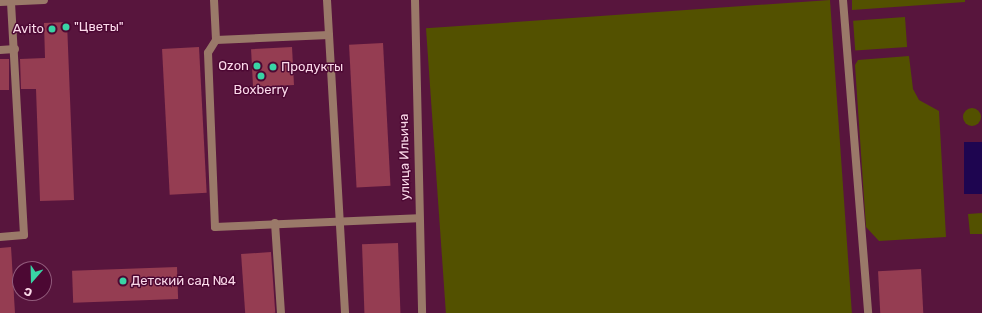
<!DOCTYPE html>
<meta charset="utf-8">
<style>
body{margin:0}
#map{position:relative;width:982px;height:313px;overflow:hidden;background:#58153d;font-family:Rubik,sans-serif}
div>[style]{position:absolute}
.green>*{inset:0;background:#535100;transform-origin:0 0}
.round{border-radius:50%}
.water>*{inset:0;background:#1e0550;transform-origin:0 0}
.building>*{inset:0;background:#953d52;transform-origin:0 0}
.service>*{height:8px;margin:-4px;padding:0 4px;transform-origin:4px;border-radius:4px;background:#9a7969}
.minor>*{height:8px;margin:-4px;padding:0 4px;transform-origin:4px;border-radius:4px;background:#9a7969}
.tertiary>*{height:8px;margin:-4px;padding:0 4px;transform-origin:4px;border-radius:4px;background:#9a7969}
.dots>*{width:11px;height:11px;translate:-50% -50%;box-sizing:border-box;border:2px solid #4c0833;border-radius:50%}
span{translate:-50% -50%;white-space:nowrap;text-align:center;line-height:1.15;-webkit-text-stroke:3px #4c0833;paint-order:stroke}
.poi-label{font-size:13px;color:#fbdaea}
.left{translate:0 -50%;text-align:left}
.right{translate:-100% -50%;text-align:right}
.street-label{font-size:13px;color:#fbdaea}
.north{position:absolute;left:12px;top:261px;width:40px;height:40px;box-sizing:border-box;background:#4c0833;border:1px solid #925c7c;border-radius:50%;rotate:200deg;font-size:11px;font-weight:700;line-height:16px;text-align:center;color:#fbdaea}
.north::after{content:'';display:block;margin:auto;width:14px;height:18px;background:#39d4a5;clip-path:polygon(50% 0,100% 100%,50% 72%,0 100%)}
</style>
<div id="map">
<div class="green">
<i style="left:830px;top:0;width:314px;height:405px;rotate:86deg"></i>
<i style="clip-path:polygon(852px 0,965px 0,965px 2px,852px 10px)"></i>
<i style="left:905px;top:17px;width:30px;height:52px;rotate:86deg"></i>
<i style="clip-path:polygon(909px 56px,913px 89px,919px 100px,939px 111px,946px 237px,879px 241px,866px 227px,855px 65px,858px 60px)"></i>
<i class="round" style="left:963px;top:108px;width:18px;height:18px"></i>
<i style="clip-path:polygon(982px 213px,982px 234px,970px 234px,968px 214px)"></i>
</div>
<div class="water">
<i style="left:982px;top:142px;width:52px;height:18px;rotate:90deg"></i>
</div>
<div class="building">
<i style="clip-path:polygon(67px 22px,74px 200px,40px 201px,36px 89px,21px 89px,20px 59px,45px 58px,44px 23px)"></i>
<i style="left:383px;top:43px;width:143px;height:34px;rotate:87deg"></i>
<i style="left:199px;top:47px;width:146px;height:37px;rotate:87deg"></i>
<i style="left:292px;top:47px;width:38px;height:41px;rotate:87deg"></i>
<i style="left:0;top:59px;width:9px;height:31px"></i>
<i style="left:398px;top:243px;width:70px;height:36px;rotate:88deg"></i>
<i style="clip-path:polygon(11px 247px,15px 313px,0 313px,0 248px)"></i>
<i style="left:271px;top:252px;width:61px;height:30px;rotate:86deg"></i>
<i style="left:177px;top:267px;width:32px;height:105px;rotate:88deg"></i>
<i style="left:921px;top:269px;width:44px;height:43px;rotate:87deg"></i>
</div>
<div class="service">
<i style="left:214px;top:0;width:40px;rotate:87.1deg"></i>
<i style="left:216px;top:40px;width:15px;rotate:122deg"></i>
<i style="left:208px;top:53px;width:174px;rotate:87.7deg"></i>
<i style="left:215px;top:227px;width:203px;rotate:-2.5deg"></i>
<i style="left:327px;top:0;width:314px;rotate:86.7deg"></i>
<i style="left:843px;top:0;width:314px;rotate:85.4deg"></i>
<i style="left:216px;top:40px;width:113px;rotate:-2.5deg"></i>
<i style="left:0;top:50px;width:15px;rotate:-4deg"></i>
<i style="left:275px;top:223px;width:90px;rotate:86.2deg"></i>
<i style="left:0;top:237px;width:24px;rotate:-5deg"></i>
<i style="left:24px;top:235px;width:234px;rotate:-93.2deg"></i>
</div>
<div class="minor">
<i style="left:415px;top:0;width:313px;rotate:88.7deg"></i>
</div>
<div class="tertiary">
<i style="left:0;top:2px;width:44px;rotate:-2.6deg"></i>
</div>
<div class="dots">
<i style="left:66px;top:27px;background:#39d4a5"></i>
<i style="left:52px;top:29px;background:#39d4a5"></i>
<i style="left:257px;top:66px;background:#39d4a5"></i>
<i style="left:273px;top:67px;background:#39d4a5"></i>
<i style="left:261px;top:76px;background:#39d4a5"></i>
<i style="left:123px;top:281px;background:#39d4a5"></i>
</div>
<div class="poi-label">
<span class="left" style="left:74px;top:27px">"Цветы"</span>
<span class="right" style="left:44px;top:29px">Avito</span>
<span class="right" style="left:249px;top:66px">Ozon</span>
<span class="left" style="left:281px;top:67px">Продукты</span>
<span style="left:261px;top:90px">Boxberry</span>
<span class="left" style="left:131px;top:281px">Детский сад №4</span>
</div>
<div class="street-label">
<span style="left:405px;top:157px;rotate:-91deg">улица Ильича</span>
</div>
<div class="north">С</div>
</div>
